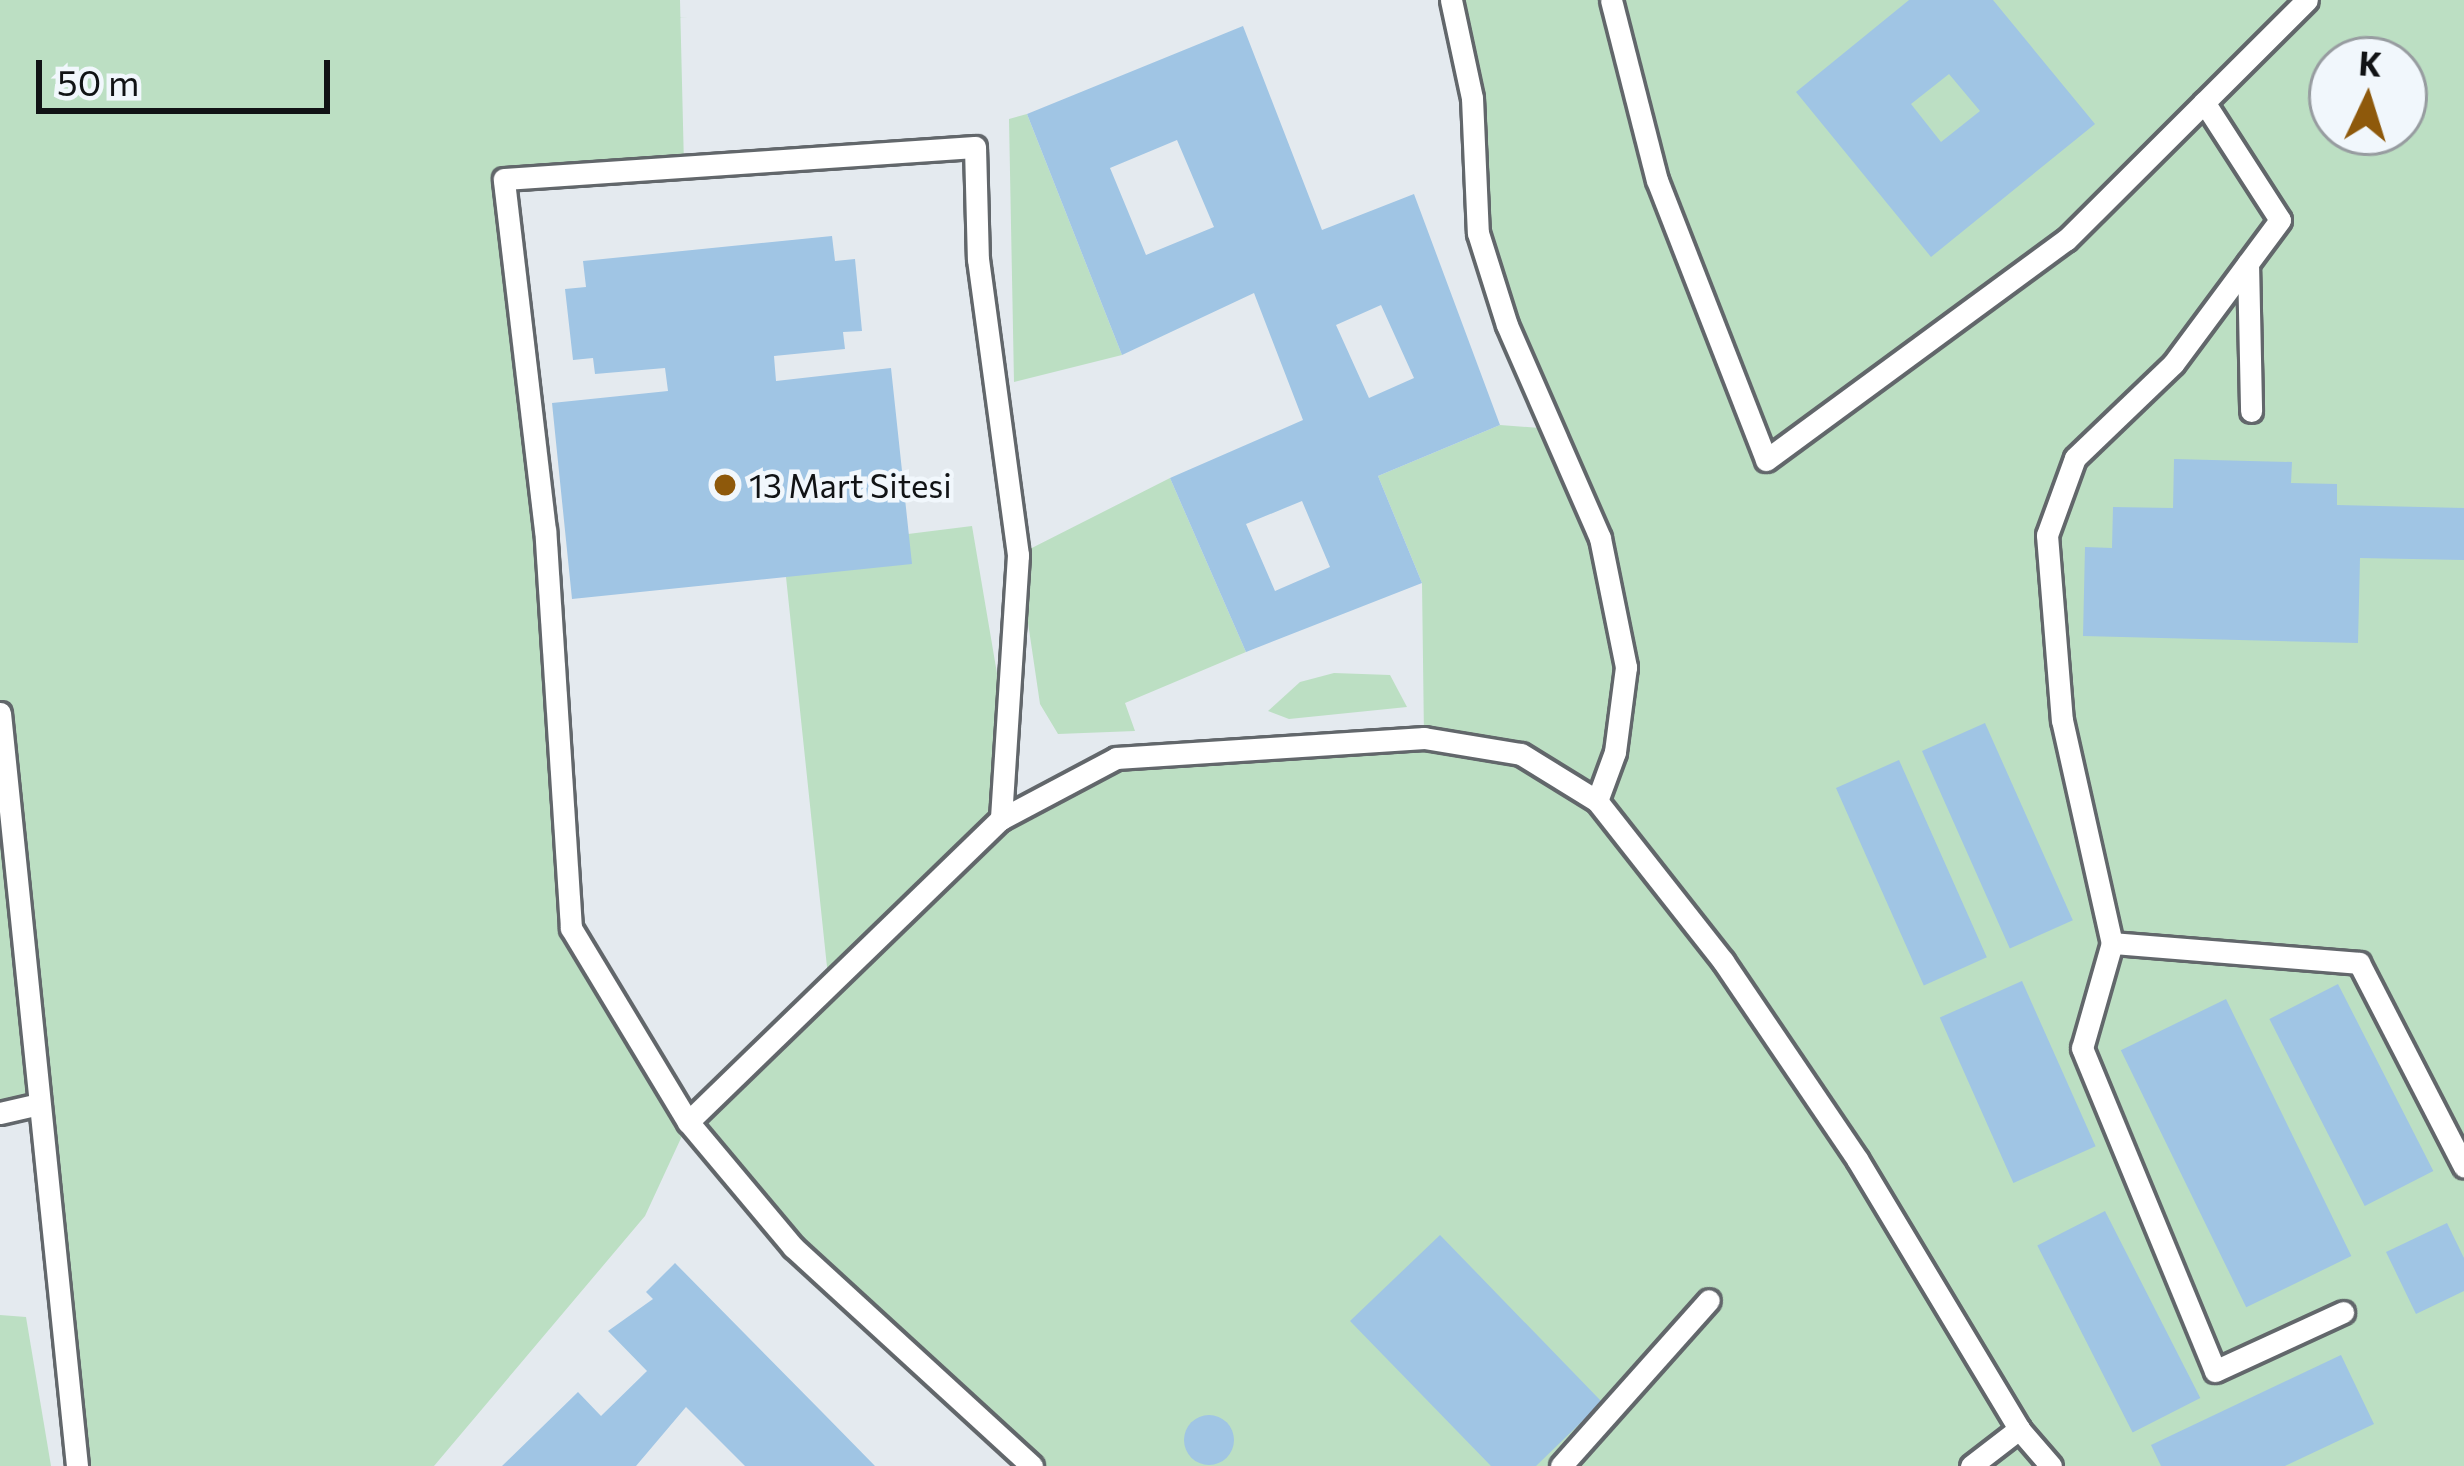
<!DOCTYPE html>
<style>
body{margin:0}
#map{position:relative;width:2464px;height:1466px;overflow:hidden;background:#e4eaef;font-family:Commissioner,sans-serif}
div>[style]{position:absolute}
.green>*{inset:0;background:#bcdfc3}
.building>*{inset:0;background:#a0c5e4;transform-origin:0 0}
.round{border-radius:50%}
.roads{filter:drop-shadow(3px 0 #62676b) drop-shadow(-3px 0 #62676b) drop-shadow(0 3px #62676b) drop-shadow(0 -3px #62676b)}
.lane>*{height:21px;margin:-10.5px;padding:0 10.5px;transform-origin:10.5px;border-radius:10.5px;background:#fff}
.dots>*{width:33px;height:33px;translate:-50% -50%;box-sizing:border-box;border:6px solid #f1f7fc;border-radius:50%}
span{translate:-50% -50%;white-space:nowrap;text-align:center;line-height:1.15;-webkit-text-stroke:9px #f1f7fc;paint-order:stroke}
.poi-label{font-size:33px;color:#111315}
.left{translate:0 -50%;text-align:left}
.north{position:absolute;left:2308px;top:36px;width:120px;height:120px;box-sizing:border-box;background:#f1f7fc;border:3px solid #979ca0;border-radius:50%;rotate:4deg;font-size:33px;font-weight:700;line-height:48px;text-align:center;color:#111315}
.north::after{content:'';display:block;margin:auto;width:42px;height:54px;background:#8e590b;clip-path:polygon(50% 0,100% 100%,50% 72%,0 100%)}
.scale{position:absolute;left:36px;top:60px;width:294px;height:54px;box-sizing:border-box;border:6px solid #111315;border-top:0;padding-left:15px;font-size:36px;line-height:42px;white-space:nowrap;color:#111315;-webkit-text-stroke:9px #f1f7fc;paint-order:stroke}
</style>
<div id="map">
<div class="green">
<i style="clip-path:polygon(evenodd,0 0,680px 0,684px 166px,505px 178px,571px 928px,688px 1121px,829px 986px,786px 577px,908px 534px,972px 526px,1002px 703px,1001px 817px,1116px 758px,1424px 738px,1422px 583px,1378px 476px,1500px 425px,1553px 429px,1478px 233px,1451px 0,2464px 0,2464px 1466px,1032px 1466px,793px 1247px,688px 1123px,645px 1216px,434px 1466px,78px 1466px,39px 1105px,0 1113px,0 0,2332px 60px,2404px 60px,2404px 132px,2332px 132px,2332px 60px)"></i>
<i style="clip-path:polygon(1027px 114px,1122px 355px,1014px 382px,1009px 119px)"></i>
<i style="clip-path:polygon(1170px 478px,1246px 652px,1125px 703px,1135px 731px,1058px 734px,1040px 704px,1018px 555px)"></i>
<i style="clip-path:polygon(1334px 673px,1390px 675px,1407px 707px,1289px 719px,1268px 711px,1300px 682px)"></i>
<i style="clip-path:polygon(0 1315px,26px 1317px,51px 1466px,0 1466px)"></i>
</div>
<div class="building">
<i style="clip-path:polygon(evenodd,1909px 0,1993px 0,2095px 124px,1931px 257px,1796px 92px,1909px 0,1949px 74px,1980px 111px,1941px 142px,1911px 104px,1949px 74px)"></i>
<i style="clip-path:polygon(evenodd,1243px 26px,1322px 230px,1414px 194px,1500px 425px,1378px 476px,1422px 583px,1246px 652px,1170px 478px,1303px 420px,1254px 293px,1122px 355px,1027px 114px,1243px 26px,1177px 140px,1214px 227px,1146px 255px,1110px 168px,1177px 140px,1243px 26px,1381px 305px,1414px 378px,1369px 398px,1336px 325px,1381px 305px,1243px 26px,1302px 501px,1330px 567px,1275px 591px,1246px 524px,1302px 501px)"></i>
<i style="clip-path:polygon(832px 236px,835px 261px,855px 259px,862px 331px,843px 332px,845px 349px,774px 356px,776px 381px,891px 368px,912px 564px,572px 599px,552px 403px,668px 391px,665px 368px,595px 374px,593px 358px,573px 360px,565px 289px,586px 287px,583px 261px)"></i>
<i style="clip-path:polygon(2174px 459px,2292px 462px,2291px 483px,2337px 484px,2337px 505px,2464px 508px,2464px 560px,2360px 558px,2358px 643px,2083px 636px,2085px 547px,2112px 548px,2113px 507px,2173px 508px)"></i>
<i style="left:1985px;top:723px;width:216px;height:69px;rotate:66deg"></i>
<i style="left:1899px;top:760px;width:216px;height:69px;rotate:66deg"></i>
<i style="left:2022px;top:981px;width:181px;height:90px;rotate:66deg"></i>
<i style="left:2338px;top:984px;width:210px;height:77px;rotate:63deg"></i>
<i style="left:2226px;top:999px;width:286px;height:117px;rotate:64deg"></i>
<i style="left:2105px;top:1211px;width:210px;height:76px;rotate:63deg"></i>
<i style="clip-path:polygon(2447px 1223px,2464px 1258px,2464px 1291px,2416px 1314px,2386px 1252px)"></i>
<i style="clip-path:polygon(1440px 1235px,1602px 1402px,1536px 1466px,1491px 1466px,1350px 1321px)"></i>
<i style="clip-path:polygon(675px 1263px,823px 1413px,875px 1466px,745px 1466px,686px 1407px,636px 1466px,502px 1466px,578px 1392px,601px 1416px,647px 1371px,608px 1331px,653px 1299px,646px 1292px)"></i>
<i style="clip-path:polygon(2341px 1355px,2374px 1424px,2285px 1466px,2161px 1466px,2151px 1445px)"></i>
<i class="round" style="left:1184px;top:1415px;width:50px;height:50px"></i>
</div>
<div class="roads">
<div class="lane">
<i style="left:1451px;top:0;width:100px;rotate:77.9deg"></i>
<i style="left:1472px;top:98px;width:135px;rotate:87.5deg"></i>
<i style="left:1478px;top:233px;width:96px;rotate:72.5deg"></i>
<i style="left:1507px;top:325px;width:232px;rotate:66.4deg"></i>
<i style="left:1600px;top:538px;width:132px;rotate:78.6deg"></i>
<i style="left:1626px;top:667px;width:86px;rotate:97.4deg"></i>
<i style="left:1615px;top:752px;width:52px;rotate:110.2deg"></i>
<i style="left:1597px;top:801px;width:204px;rotate:51.8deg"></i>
<i style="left:1723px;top:961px;width:239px;rotate:55.9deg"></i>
<i style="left:1857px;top:1159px;width:315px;rotate:59deg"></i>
<i style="left:1611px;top:0;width:186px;rotate:75.7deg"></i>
<i style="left:1657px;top:180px;width:300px;rotate:68.7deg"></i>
<i style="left:1766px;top:460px;width:372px;rotate:-36.3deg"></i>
<i style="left:2066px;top:240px;width:340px;rotate:-44.9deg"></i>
<i style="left:2204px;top:102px;width:140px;rotate:57.2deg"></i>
<i style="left:2280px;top:220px;width:179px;rotate:126.6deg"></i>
<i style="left:2173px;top:364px;width:136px;rotate:136.2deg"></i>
<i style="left:2075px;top:458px;width:82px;rotate:110deg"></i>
<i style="left:2047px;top:535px;width:186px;rotate:85.4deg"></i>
<i style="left:2062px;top:720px;width:229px;rotate:77.4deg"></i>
<i style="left:2112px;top:943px;width:109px;rotate:105.9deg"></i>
<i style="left:2082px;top:1048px;width:349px;rotate:67.6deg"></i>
<i style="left:2215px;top:1371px;width:141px;rotate:-24.7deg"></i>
<i style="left:2248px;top:263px;width:148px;rotate:88.8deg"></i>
<i style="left:0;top:713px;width:757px;rotate:84.16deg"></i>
<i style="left:2112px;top:943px;width:248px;rotate:4.6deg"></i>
<i style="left:2359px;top:963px;width:229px;rotate:62.7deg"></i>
<i style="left:0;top:1113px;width:40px;rotate:-13deg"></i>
<i style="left:688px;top:1122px;width:227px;rotate:-121.1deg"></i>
<i style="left:571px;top:928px;width:399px;rotate:-93.7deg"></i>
<i style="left:545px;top:530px;width:353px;rotate:-96.7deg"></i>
<i style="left:504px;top:179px;width:472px;rotate:-3.9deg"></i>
<i style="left:975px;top:147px;width:112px;rotate:88.5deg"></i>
<i style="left:978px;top:259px;width:299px;rotate:82.3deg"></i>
<i style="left:1018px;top:555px;width:265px;rotate:93.7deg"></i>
<i style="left:1032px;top:1466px;width:324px;rotate:-137.5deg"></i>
<i style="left:793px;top:1247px;width:163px;rotate:-130deg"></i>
<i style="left:688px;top:1122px;width:436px;rotate:-44.1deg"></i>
<i style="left:1001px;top:819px;width:130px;rotate:-27.9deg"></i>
<i style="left:1116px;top:758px;width:309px;rotate:-3.7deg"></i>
<i style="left:1424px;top:738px;width:98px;rotate:9.4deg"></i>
<i style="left:1521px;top:754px;width:89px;rotate:31.7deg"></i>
<i style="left:1561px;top:1466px;width:222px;rotate:-48.3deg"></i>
<i style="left:1971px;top:1466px;width:61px;rotate:-37.6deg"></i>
<i style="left:2019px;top:1429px;width:49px;rotate:49.1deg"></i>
</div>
</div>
<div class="dots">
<i style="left:725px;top:485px;background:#8e590b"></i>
</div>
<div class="poi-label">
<span class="left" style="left:749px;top:485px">13 Mart Sitesi</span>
</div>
<div class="north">K</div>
<div class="scale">50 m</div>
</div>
